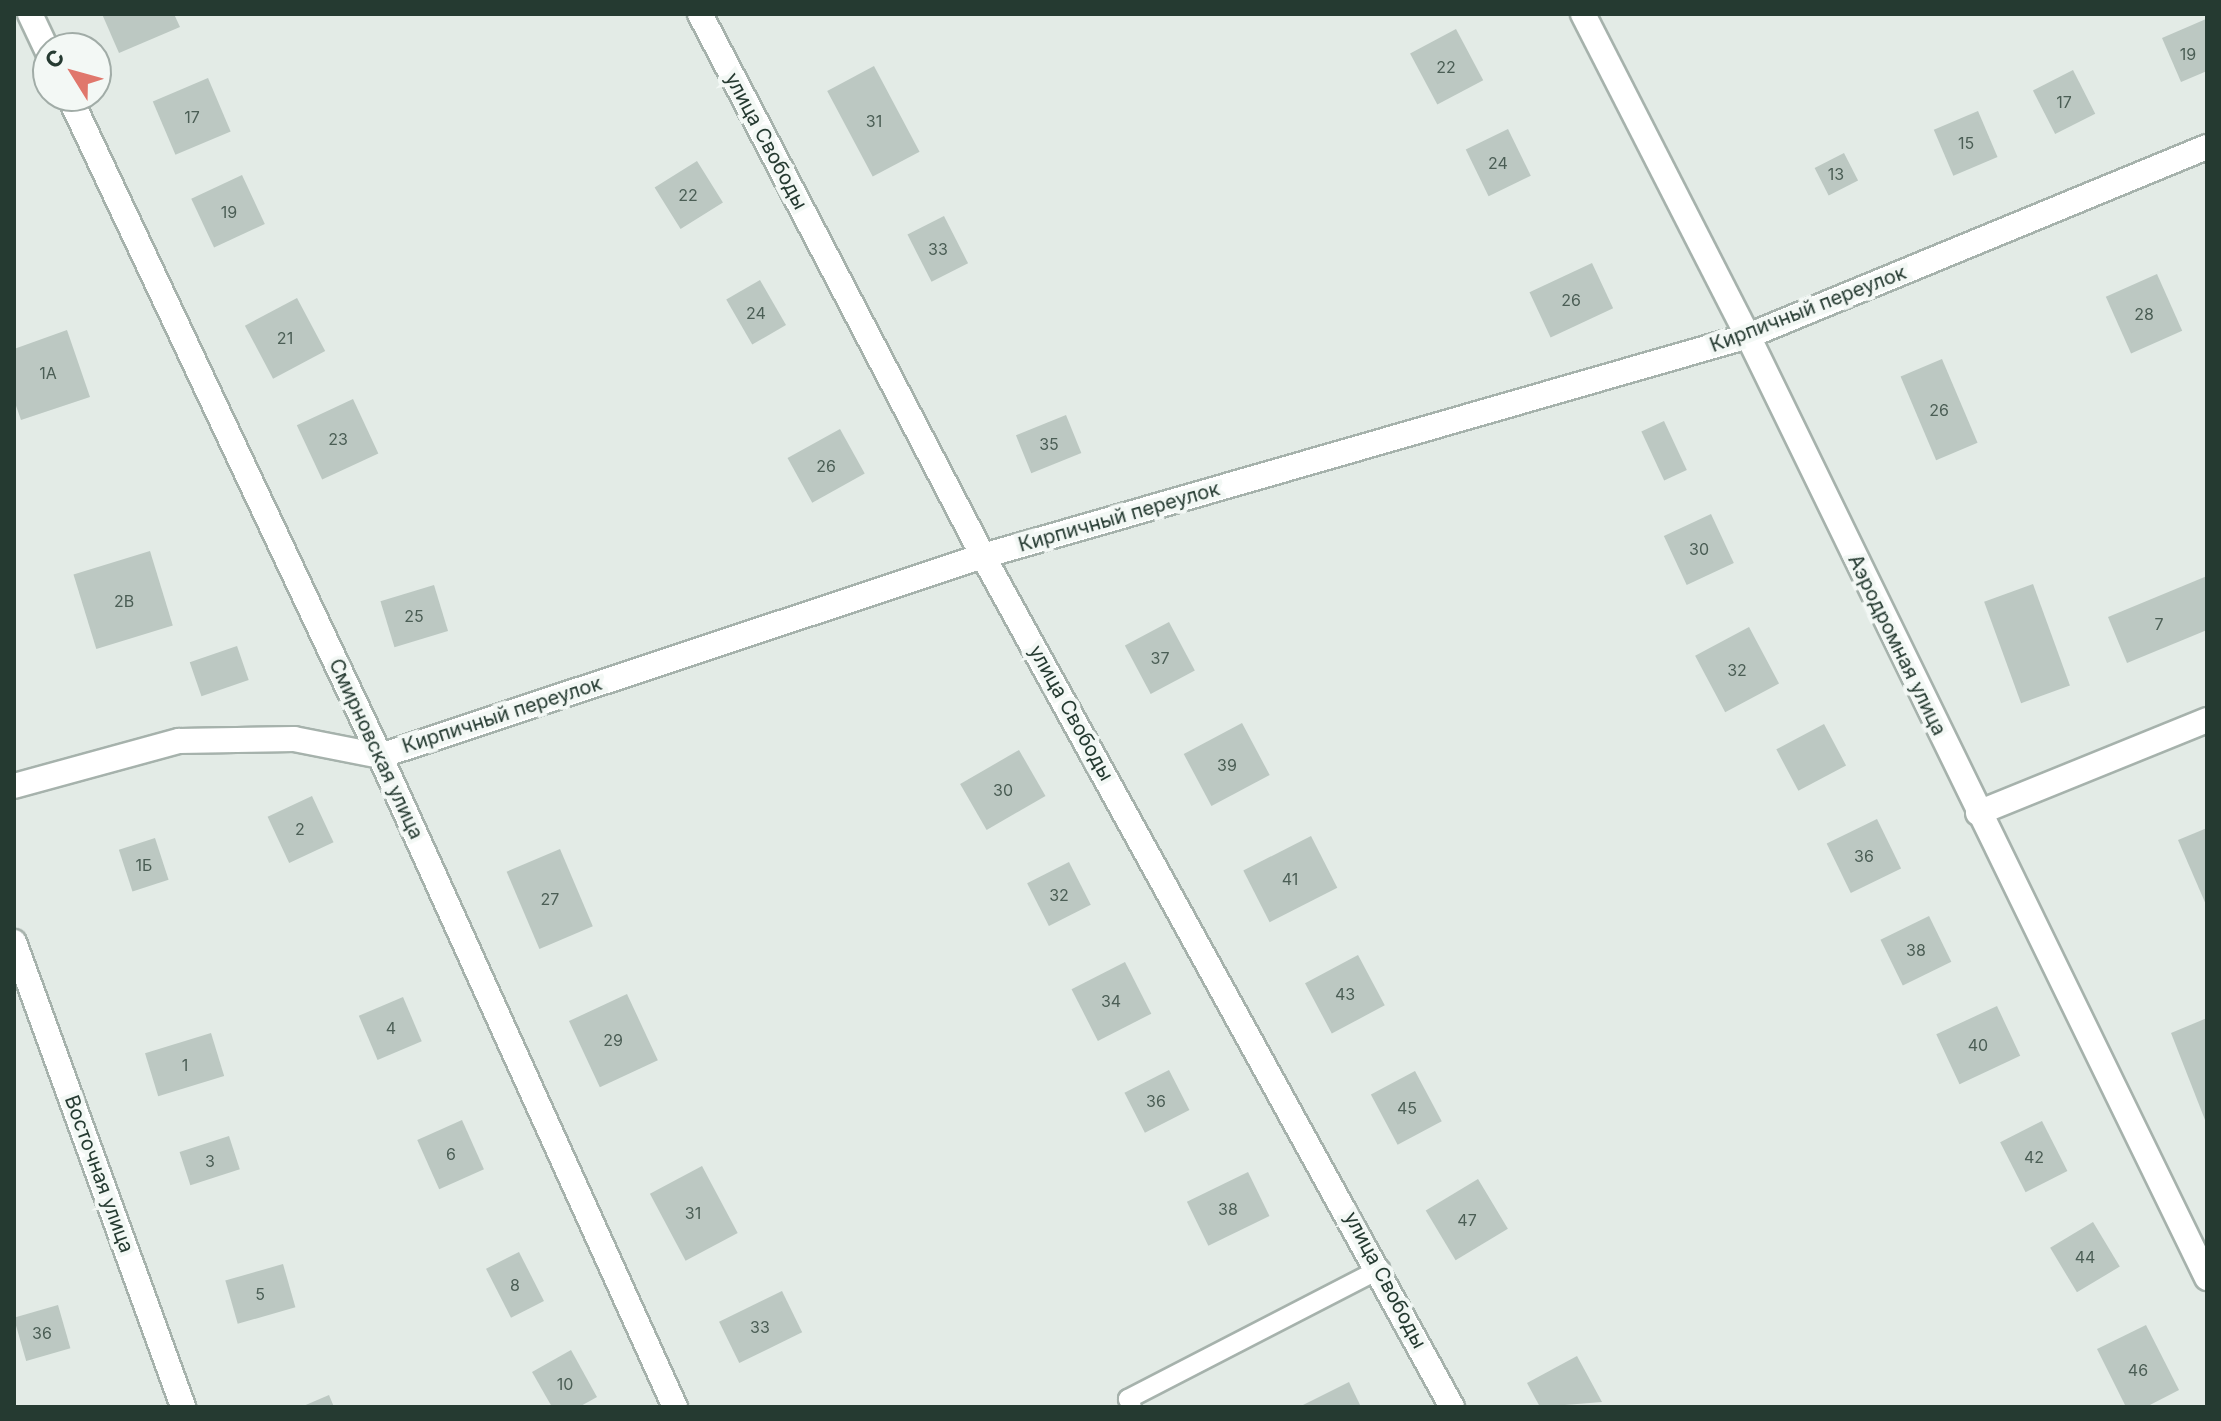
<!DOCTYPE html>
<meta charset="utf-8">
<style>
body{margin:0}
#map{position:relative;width:2221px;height:1421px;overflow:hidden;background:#e3ebe6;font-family:Inter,sans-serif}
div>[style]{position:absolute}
.building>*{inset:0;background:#bcc8c2;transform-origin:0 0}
.roads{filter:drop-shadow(2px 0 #a6b2ac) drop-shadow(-2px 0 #a6b2ac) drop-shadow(0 2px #a6b2ac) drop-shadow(0 -2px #a6b2ac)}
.lane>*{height:18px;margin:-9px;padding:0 9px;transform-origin:9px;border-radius:9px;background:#fff}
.street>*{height:24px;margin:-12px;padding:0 12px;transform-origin:12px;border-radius:12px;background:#fff}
.secondary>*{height:24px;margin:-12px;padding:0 12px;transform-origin:12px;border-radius:12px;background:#fff}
span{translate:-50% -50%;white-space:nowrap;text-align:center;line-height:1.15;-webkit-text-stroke:8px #f3f8f5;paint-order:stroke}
.number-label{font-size:16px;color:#4b5e55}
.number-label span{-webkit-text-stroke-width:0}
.street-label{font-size:20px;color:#253a31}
.frame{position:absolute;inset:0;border:16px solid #253a31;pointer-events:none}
.north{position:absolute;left:32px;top:32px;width:80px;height:80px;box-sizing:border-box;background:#f3f8f5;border:2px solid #a1aca7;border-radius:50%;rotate:307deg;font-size:22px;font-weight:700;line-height:32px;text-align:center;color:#253a31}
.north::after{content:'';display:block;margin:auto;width:28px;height:36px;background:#e0776c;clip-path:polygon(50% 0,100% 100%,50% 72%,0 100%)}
</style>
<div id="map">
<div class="building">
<i style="clip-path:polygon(102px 14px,174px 14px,180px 27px,119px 53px)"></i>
<i style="clip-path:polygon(2206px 19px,2207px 71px,2181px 82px,2162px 38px)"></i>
<i style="left:1456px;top:29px;width:58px;height:52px;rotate:62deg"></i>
<i style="left:874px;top:66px;width:97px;height:53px;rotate:62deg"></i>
<i style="left:2073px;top:70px;width:49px;height:45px;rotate:63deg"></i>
<i style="left:208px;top:78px;width:58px;height:60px;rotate:67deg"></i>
<i style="left:1978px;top:111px;width:50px;height:48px;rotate:67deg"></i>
<i style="left:1508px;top:129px;width:52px;height:47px;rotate:64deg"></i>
<i style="left:1844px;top:153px;width:31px;height:33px;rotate:63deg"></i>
<i style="left:697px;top:161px;width:49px;height:50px;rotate:58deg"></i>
<i style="left:242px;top:175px;width:54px;height:56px;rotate:65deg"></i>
<i style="left:944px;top:216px;width:53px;height:41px;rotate:63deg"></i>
<i style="left:1592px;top:263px;width:50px;height:69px;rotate:65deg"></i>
<i style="left:2157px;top:274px;width:62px;height:56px;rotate:66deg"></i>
<i style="left:760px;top:280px;width:52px;height:39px;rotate:60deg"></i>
<i style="left:297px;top:298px;width:60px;height:59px;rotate:62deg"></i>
<i style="clip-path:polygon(67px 330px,90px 397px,21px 420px,14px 400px,14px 349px)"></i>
<i style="left:1942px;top:359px;width:91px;height:45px;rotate:67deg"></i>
<i style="left:353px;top:399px;width:60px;height:62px;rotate:65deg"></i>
<i style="left:1066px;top:415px;width:41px;height:54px;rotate:68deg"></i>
<i style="left:1664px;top:421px;width:54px;height:25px;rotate:65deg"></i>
<i style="left:840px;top:429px;width:51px;height:60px;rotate:61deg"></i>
<i style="left:1711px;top:514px;width:54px;height:52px;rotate:65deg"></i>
<i style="left:150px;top:551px;width:78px;height:80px;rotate:73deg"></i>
<i style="clip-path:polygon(2207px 576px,2207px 630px,2127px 663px,2108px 617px)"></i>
<i style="left:2033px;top:584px;width:108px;height:52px;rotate:70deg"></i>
<i style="left:434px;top:585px;width:48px;height:56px;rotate:73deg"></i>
<i style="left:1169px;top:622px;width:55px;height:50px;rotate:62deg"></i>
<i style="left:1749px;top:627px;width:64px;height:61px;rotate:62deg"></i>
<i style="left:237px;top:646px;width:36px;height:50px;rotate:71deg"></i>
<i style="left:1242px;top:723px;width:59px;height:66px;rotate:62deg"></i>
<i style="left:1824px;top:724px;width:47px;height:54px;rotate:62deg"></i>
<i style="left:1019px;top:750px;width:53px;height:68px;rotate:60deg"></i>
<i style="left:312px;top:796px;width:51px;height:49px;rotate:65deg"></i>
<i style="left:1877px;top:819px;width:55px;height:56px;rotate:64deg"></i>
<i style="clip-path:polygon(2207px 828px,2207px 907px,2178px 840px)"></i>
<i style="left:1311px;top:836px;width:58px;height:76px;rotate:63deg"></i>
<i style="left:155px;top:838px;width:44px;height:38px;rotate:72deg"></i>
<i style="left:560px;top:849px;width:84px;height:58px;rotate:67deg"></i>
<i style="left:1069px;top:862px;width:48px;height:47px;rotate:63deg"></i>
<i style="left:1929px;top:916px;width:51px;height:54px;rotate:64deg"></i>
<i style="left:1358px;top:955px;width:57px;height:60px;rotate:62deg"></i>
<i style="left:1125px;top:962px;width:58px;height:60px;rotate:63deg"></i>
<i style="left:627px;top:994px;width:73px;height:64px;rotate:65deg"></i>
<i style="left:403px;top:997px;width:48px;height:48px;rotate:67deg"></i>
<i style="left:1997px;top:1006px;width:55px;height:67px;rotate:65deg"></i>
<i style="clip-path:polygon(2207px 1018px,2207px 1125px,2171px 1033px)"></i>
<i style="left:211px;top:1033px;width:45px;height:69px;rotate:73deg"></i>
<i style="left:1169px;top:1070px;width:45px;height:50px;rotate:63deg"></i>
<i style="left:1415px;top:1071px;width:57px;height:50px;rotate:62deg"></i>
<i style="left:462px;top:1120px;width:54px;height:49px;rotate:66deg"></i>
<i style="left:2042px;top:1121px;width:56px;height:47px;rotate:63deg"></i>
<i style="left:229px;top:1136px;width:35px;height:52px;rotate:72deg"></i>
<i style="left:702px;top:1166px;width:76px;height:59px;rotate:62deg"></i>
<i style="left:1248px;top:1172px;width:49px;height:68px;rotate:64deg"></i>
<i style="left:1478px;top:1179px;width:58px;height:61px;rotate:59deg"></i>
<i style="left:2093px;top:1222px;width:52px;height:50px;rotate:59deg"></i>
<i style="left:519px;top:1252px;width:55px;height:37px;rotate:63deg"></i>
<i style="left:283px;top:1264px;width:45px;height:60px;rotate:74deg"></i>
<i style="left:782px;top:1291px;width:46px;height:70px;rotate:64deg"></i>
<i style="left:58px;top:1305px;width:45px;height:46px;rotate:74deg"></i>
<i style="clip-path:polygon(2146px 1325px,2179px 1390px,2146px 1407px,2126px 1407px,2097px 1349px)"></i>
<i style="clip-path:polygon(571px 1350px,597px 1397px,579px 1407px,552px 1407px,532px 1372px)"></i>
<i style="clip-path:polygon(1577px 1356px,1602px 1402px,1540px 1407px,1527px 1383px)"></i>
<i style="clip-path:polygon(1349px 1382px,1361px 1407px,1299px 1407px)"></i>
<i style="clip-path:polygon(329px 1395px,334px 1407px,301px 1407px)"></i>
</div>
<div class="roads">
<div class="lane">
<i style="left:1132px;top:1407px;width:9px;rotate:-117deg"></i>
<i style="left:1128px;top:1399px;width:284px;rotate:-27.3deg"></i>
</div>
<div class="street">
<i style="left:30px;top:14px;width:42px;rotate:64.7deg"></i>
<i style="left:700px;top:14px;width:611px;rotate:62.43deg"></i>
<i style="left:983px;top:556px;width:972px;rotate:61.14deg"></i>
<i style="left:1583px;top:14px;width:362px;rotate:62.9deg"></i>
<i style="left:1748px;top:336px;width:1048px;rotate:64.02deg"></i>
<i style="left:69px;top:96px;width:730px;rotate:64.77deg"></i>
<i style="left:1978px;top:813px;width:247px;rotate:-22.1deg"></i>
</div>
<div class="secondary">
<i style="left:380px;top:756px;width:715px;rotate:65.62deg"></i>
<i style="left:14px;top:786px;width:171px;rotate:-15.3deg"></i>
<i style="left:179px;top:741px;width:115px;rotate:-1deg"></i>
<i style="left:294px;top:739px;width:88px;rotate:11.2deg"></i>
<i style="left:380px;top:756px;width:635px;rotate:-18.35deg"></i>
<i style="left:983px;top:556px;width:796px;rotate:-16.04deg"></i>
<i style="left:1748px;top:336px;width:496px;rotate:-22.4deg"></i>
<i style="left:14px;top:942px;width:495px;rotate:70deg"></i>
</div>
</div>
<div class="number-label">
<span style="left:2188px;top:54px">19</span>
<span style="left:1446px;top:67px">22</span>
<span style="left:2064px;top:102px">17</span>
<span style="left:192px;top:117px">17</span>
<span style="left:874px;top:121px">31</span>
<span style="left:1966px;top:143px">15</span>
<span style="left:1498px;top:163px">24</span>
<span style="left:1836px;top:174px">13</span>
<span style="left:688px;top:195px">22</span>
<span style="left:229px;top:212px">19</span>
<span style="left:938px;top:249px">33</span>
<span style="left:1571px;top:300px">26</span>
<span style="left:756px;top:313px">24</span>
<span style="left:2144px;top:314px">28</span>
<span style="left:285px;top:338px">21</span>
<span style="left:48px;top:373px">1А</span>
<span style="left:1939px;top:410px">26</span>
<span style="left:338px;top:439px">23</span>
<span style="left:1049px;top:444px">35</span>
<span style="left:826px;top:466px">26</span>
<span style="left:1699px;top:549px">30</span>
<span style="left:124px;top:601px">2В</span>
<span style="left:414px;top:616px">25</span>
<span style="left:2159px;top:624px">7</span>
<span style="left:1160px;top:658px">37</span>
<span style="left:1737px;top:670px">32</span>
<span style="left:1227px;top:765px">39</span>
<span style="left:1003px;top:790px">30</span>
<span style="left:300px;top:829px">2</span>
<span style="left:1864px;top:856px">36</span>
<span style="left:144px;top:865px">1Б</span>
<span style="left:1290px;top:879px">41</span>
<span style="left:1059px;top:895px">32</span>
<span style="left:550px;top:899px">27</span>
<span style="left:1916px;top:950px">38</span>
<span style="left:1345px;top:994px">43</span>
<span style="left:1111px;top:1001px">34</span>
<span style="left:391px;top:1028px">4</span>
<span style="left:613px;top:1040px">29</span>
<span style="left:1978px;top:1045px">40</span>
<span style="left:185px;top:1065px">1</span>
<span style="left:1156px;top:1101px">36</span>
<span style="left:1407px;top:1108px">45</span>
<span style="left:451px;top:1154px">6</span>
<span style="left:2034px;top:1157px">42</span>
<span style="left:210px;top:1161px">3</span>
<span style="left:1228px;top:1209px">38</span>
<span style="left:693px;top:1213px">31</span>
<span style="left:1467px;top:1220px">47</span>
<span style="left:2085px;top:1257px">44</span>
<span style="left:515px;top:1285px">8</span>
<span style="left:260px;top:1294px">5</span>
<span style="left:760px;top:1327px">33</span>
<span style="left:42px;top:1333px">36</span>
<span style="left:2138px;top:1370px">46</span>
<span style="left:565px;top:1384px">10</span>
</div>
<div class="street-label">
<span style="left:766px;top:141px;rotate:62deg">улица Свободы</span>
<span style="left:1808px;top:309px;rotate:-21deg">Кирпичный переулок</span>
<span style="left:1119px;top:517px;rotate:-16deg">Кирпичный переулок</span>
<span style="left:1897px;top:645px;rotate:64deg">Аэродромная улица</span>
<span style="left:1071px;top:713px;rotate:61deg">улица Свободы</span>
<span style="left:502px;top:715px;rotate:-18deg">Кирпичный переулок</span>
<span style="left:376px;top:749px;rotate:65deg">Смирновская улица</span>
<span style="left:99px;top:1174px;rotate:70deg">Восточная улица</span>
<span style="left:1385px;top:1280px;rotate:62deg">улица Свободы</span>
</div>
<div class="frame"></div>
<div class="north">С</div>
</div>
